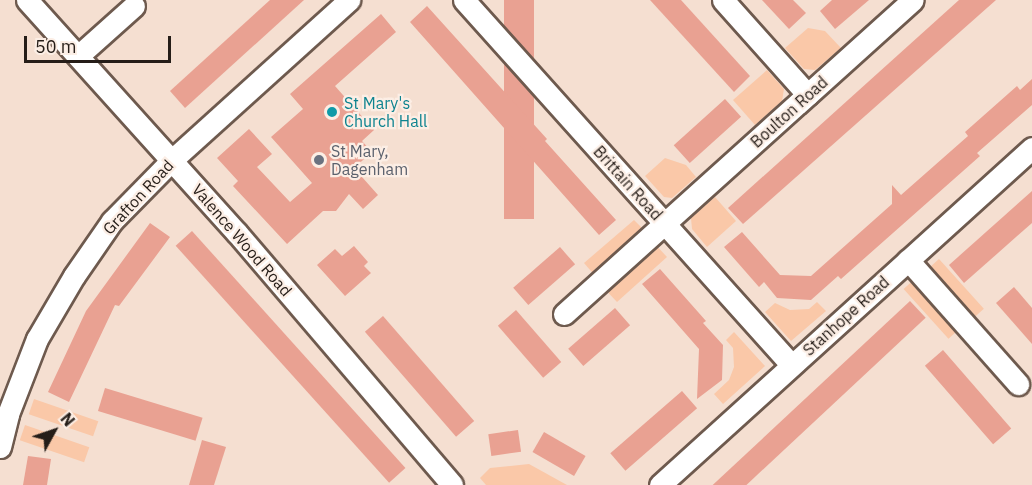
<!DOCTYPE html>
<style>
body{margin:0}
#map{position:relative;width:1032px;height:485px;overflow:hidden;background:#f5dfd1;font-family:"IBM Plex Sans",sans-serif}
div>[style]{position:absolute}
.green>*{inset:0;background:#fac8a8;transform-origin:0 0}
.building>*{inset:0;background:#e9a192;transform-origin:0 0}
.roads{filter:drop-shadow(2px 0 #6e5a4e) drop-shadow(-2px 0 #6e5a4e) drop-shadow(0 2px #6e5a4e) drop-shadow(0 -2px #6e5a4e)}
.minor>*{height:21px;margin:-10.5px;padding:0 10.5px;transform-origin:10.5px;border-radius:10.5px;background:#fff}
.dots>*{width:16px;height:16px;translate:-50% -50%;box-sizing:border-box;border:3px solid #fceee5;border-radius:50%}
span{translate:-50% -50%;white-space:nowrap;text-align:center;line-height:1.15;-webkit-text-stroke:4.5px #fceee5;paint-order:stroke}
.culture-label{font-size:16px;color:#0d838f}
.left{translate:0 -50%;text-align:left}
.street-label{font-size:16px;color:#251d18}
.worship-label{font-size:16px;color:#5b616d}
.north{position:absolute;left:24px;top:401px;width:60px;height:60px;-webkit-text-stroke:4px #fceee5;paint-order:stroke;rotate:50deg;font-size:16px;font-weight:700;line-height:24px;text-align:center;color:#251d18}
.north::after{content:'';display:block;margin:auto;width:21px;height:27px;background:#251d18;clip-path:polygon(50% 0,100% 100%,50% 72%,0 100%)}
.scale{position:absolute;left:24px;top:36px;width:147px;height:27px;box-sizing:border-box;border:3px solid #251d18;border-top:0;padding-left:8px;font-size:18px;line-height:21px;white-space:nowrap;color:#251d18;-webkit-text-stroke:4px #fceee5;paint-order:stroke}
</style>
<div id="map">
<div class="green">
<i style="clip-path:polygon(808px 28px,825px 31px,841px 48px,815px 70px,804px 69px,785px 48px)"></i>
<i style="clip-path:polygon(767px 70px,784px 89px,782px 101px,755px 125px,733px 100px)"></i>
<i style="clip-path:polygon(665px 158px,686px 165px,696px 177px,672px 198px,664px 197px,645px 176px)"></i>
<i style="clip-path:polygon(715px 197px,736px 221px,707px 247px,692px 229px,691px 218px)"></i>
<i style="clip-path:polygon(634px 220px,643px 229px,641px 240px,597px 278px,584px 263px)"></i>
<i style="clip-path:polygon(655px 244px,667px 257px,617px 302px,602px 286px)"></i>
<i style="left:939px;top:259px;width:67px;height:18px;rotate:48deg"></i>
<i style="left:917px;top:277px;width:67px;height:18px;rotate:48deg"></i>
<i style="clip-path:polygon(817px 302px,826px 311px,791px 341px,765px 312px,775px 303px,790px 310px,809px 309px)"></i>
<i style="clip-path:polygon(734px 332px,765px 366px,723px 404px,714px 394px,729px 380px,734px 367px,733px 348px,726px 340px)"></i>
<i style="left:34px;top:399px;width:68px;height:16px;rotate:19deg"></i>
<i style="left:25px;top:425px;width:68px;height:16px;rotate:19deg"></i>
<i style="clip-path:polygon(529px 464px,567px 485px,486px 485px,480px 478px,490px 468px)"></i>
</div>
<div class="building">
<i style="clip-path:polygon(270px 0,304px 0,185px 108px,170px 91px)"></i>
<i style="left:504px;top:0;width:30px;height:219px"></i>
<i style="clip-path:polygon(650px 0,681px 0,750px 76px,734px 92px)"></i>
<i style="clip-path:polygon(762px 0,793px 0,806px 13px,789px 29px)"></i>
<i style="clip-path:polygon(832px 0,869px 0,835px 29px,820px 11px)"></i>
<i style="clip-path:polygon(959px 0,996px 0,743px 224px,728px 208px)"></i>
<i style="clip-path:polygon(427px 6px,547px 139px,545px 141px,616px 220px,599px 235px,410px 22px)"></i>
<i style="clip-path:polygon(381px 14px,396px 32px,335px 86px,374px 130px,362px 141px,372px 152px,354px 168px,378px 195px,363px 209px,349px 194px,336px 211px,323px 211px,287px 244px,233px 186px,238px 181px,217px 158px,249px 129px,272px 154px,257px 167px,290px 202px,312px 183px,271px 137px,303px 109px,290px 94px)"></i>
<i style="clip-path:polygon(1032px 79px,1032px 105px,977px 153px,980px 156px,841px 279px,838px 276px,811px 300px,777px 298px,764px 282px,759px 287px,724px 247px,742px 232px,780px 275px,811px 276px,892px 204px,892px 185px,901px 195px,968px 136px,965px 132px,1017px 86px,1020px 90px)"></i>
<i style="left:725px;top:99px;width:24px;height:69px;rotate:48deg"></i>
<i style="clip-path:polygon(1032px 191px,1032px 223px,964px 283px,949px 265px)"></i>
<i style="clip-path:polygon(150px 223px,170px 237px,119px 306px,115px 305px,69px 402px,48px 392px,86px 311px)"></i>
<i style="left:192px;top:231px;width:319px;height:22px;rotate:48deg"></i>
<i style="clip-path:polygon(354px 246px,368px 262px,364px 266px,371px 273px,345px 296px,317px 265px,335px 249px,342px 256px)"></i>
<i style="left:560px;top:247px;width:23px;height:62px;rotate:49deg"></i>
<i style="clip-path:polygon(660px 269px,706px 321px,703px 323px,723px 345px,722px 380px,697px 399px,699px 349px,642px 284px)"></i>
<i style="clip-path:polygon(1014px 287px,1032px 308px,1032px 344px,996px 303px)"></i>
<i style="left:910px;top:301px;width:23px;height:275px;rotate:47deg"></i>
<i style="left:615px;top:308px;width:23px;height:62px;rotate:49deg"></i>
<i style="left:516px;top:310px;width:69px;height:24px;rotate:49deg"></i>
<i style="left:383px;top:316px;width:139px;height:24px;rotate:49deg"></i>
<i style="left:943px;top:350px;width:104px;height:24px;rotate:49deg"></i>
<i style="left:105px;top:388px;width:102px;height:24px;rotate:17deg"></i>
<i style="left:682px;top:391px;width:23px;height:95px;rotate:49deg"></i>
<i style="left:518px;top:430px;width:22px;height:30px;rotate:82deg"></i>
<i style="left:544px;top:432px;width:48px;height:23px;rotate:30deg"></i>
<i style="clip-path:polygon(202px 440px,226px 447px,214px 485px,189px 485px)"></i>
<i style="clip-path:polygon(28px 456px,51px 459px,47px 485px,23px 485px)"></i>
</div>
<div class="roads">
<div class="minor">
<i style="left:27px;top:0;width:314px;rotate:48deg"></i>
<i style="left:237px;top:233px;width:331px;rotate:49.5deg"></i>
<i style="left:464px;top:0;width:490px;rotate:48.1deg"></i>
<i style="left:723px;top:0;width:127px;rotate:48.2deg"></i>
<i style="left:78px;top:56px;width:75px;rotate:-41.8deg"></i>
<i style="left:908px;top:260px;width:166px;rotate:48.4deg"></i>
<i style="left:564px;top:314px;width:469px;rotate:-42deg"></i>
<i style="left:0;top:447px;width:34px;rotate:-76deg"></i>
<i style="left:8px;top:414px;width:80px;rotate:-68.9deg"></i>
<i style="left:37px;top:339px;width:73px;rotate:-59.6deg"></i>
<i style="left:74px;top:276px;width:67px;rotate:-55.4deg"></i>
<i style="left:112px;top:221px;width:86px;rotate:-45.5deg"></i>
<i style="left:172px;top:160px;width:239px;rotate:-42.1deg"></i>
<i style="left:660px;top:485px;width:502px;rotate:-42.17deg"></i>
</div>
</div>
<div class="dots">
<i style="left:332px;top:112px;background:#0f9aa8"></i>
<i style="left:319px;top:160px;background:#6b7280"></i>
</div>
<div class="culture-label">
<span class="left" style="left:344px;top:112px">St Mary's<br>Church Hall</span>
</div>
<div class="street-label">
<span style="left:789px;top:112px;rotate:-42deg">Boulton Road</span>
<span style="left:628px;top:183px;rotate:48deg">Brittain Road</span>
<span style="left:138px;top:197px;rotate:-47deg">Grafton Road</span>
<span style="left:242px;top:240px;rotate:49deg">Valence Wood Road</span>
<span style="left:846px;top:316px;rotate:-42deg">Stanhope Road</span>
</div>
<div class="worship-label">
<span class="left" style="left:331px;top:160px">St Mary,<br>Dagenham</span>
</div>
<div class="north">N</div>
<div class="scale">50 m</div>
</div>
